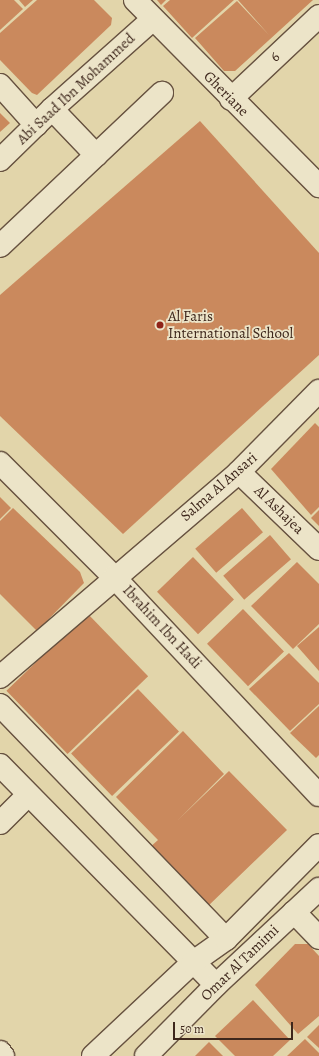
<!DOCTYPE html>
<style>
body{margin:0}
#map{position:relative;width:319px;height:1056px;overflow:hidden;background:#e2d5aa;font-family:Alegreya,serif}
div>[style]{position:absolute}
.building>*{inset:0;background:#ca895d;transform-origin:0 0}
.roads{filter:drop-shadow(1px 0 #675240) drop-shadow(-1px 0 #675240) drop-shadow(0 1px #675240) drop-shadow(0 -1px #675240)}
.minor>*{height:22px;margin:-11px;padding:0 11px;transform-origin:11px;border-radius:11px;background:#ece4c8}
.dots>*{width:11px;height:11px;translate:-50% -50%;box-sizing:border-box;border:2px solid #ece4c8;border-radius:50%}
span{translate:-50% -50%;white-space:nowrap;text-align:center;line-height:1.15;-webkit-text-stroke:3.5px #ece4c8;paint-order:stroke}
.street-label{font-size:15px;color:#3e271c}
.poi-label{font-size:15px;color:#3e271c}
.left{translate:0 -50%;text-align:left}
.scale{position:absolute;left:173px;top:1022px;width:120px;height:18px;box-sizing:border-box;border:2px solid #3e271c;border-top:0;padding-left:5px;font-size:12px;line-height:14px;white-space:nowrap;color:#3e271c;-webkit-text-stroke:3px #ece4c8;paint-order:stroke}
</style>
<div id="map">
<div class="building">
<i style="clip-path:polygon(0 0,14px 0,23px 9px,0 30px)"></i>
<i style="clip-path:polygon(19px 0,33px 0,25px 7px)"></i>
<i style="clip-path:polygon(37px 0,94px 0,112px 18px,111px 25px,37px 95px,32px 93px,0 60px,0 33px)"></i>
<i style="clip-path:polygon(157px 0,166px 0,161px 5px)"></i>
<i style="clip-path:polygon(170px 0,234px 0,192px 38px,163px 6px)"></i>
<i style="clip-path:polygon(238px 0,313px 0,235px 71px,224px 71px,195px 38px,237px 1px,269px 35px)"></i>
<i style="clip-path:polygon(0 113px,10px 123px,0 132px)"></i>
<i style="clip-path:polygon(200px 121px,319px 253px,319px 355px,123px 534px,0 416px,0 295px)"></i>
<i style="clip-path:polygon(315px 423px,319px 427px,319px 507px,311px 515px,271px 469px)"></i>
<i style="clip-path:polygon(0 497px,11px 508px,0 519px)"></i>
<i style="clip-path:polygon(13px 508px,80px 572px,84px 583px,37px 631px,0 594px,0 521px)"></i>
<i style="left:242px;top:508px;width:32px;height:62px;rotate:49deg"></i>
<i style="clip-path:polygon(319px 510px,319px 526px,311px 518px)"></i>
<i style="left:270px;top:535px;width:32px;height:62px;rotate:49deg"></i>
<i style="left:193px;top:557px;width:59px;height:50px;rotate:46deg"></i>
<i style="clip-path:polygon(297px 562px,319px 584px,319px 624px,293px 649px,251px 606px)"></i>
<i style="left:243px;top:609px;width:59px;height:50px;rotate:46deg"></i>
<i style="left:87px;top:613px;width:88px;height:112px;rotate:46deg"></i>
<i style="clip-path:polygon(319px 627px,319px 671px,297px 646px)"></i>
<i style="clip-path:polygon(289px 653px,319px 683px,319px 704px,290px 731px,249px 689px)"></i>
<i style="left:138px;top:689px;width:59px;height:93px;rotate:46deg"></i>
<i style="clip-path:polygon(319px 706px,319px 755px,316px 758px,290px 733px)"></i>
<i style="clip-path:polygon(183px 731px,224px 774px,178px 820px,229px 771px,287px 830px,206px 908px,148px 849px,158px 840px,116px 797px)"></i>
<i style="clip-path:polygon(295px 944px,308px 944px,319px 956px,319px 1016px,298px 1034px,255px 985px)"></i>
<i style="clip-path:polygon(253px 1000px,290px 1040px,273px 1056px,235px 1056px,215px 1036px)"></i>
<i style="clip-path:polygon(319px 1025px,319px 1048px,307px 1037px)"></i>
<i style="clip-path:polygon(305px 1039px,319px 1053px,319px 1056px,287px 1056px)"></i>
<i style="clip-path:polygon(209px 1042px,223px 1056px,195px 1056px)"></i>
</div>
<div class="roads">
<div class="minor">
<i style="left:135px;top:0;width:262px;rotate:45.3deg"></i>
<i style="left:0;top:85px;width:54px;rotate:48deg"></i>
<i style="left:231px;top:99px;width:121px;rotate:-43.3deg"></i>
<i style="left:52px;top:109px;width:64px;rotate:46.3deg"></i>
<i style="left:0;top:160px;width:73px;rotate:-44.4deg"></i>
<i style="left:52px;top:109px;width:135px;rotate:-41.7deg"></i>
<i style="left:0;top:246px;width:223px;rotate:-43.4deg"></i>
<i style="left:0;top:463px;width:161px;rotate:45deg"></i>
<i style="left:114px;top:577px;width:299px;rotate:46.8deg"></i>
<i style="left:239px;top:472px;width:111px;rotate:43.9deg"></i>
<i style="left:0;top:677px;width:315px;rotate:-40.6deg"></i>
<i style="left:239px;top:472px;width:114px;rotate:-45.4deg"></i>
<i style="left:0;top:705px;width:325px;rotate:46deg"></i>
<i style="left:0;top:765px;width:308px;rotate:45.5deg"></i>
<i style="left:0;top:823px;width:40px;rotate:-45deg"></i>
<i style="left:294px;top:912px;width:36px;rotate:46deg"></i>
<i style="left:0;top:1052px;width:5px;rotate:53deg"></i>
<i style="left:93px;top:1056px;width:136px;rotate:-43.2deg"></i>
<i style="left:192px;top:963px;width:42px;rotate:-35.2deg"></i>
<i style="left:226px;top:939px;width:132px;rotate:-45.3deg"></i>
<i style="left:146px;top:1056px;width:100px;rotate:-45.4deg"></i>
<i style="left:216px;top:985px;width:141px;rotate:-43deg"></i>
</div>
</div>
<div class="dots">
<i style="left:160px;top:325px;background:#8f2418"></i>
</div>
<div class="street-label">
<span style="left:275px;top:57px;rotate:-43deg">6</span>
<span style="left:76px;top:89px;rotate:-43deg">Abi Saad Ibn Mohammed</span>
<span style="left:226px;top:94px;rotate:45deg">Gheriane</span>
<span style="left:219px;top:487px;rotate:-41deg">Salma Al Ansari</span>
<span style="left:279px;top:510px;rotate:44deg">Al Ashajea</span>
<span style="left:162px;top:627px;rotate:47deg">Ibrahim Ibn Hadi</span>
<span style="left:240px;top:963px;rotate:-44deg">Omar Al Tamimi</span>
</div>
<div class="poi-label">
<span class="left" style="left:168px;top:325px">Al Faris<br>International School</span>
</div>
<div class="scale">50 m</div>
</div>
